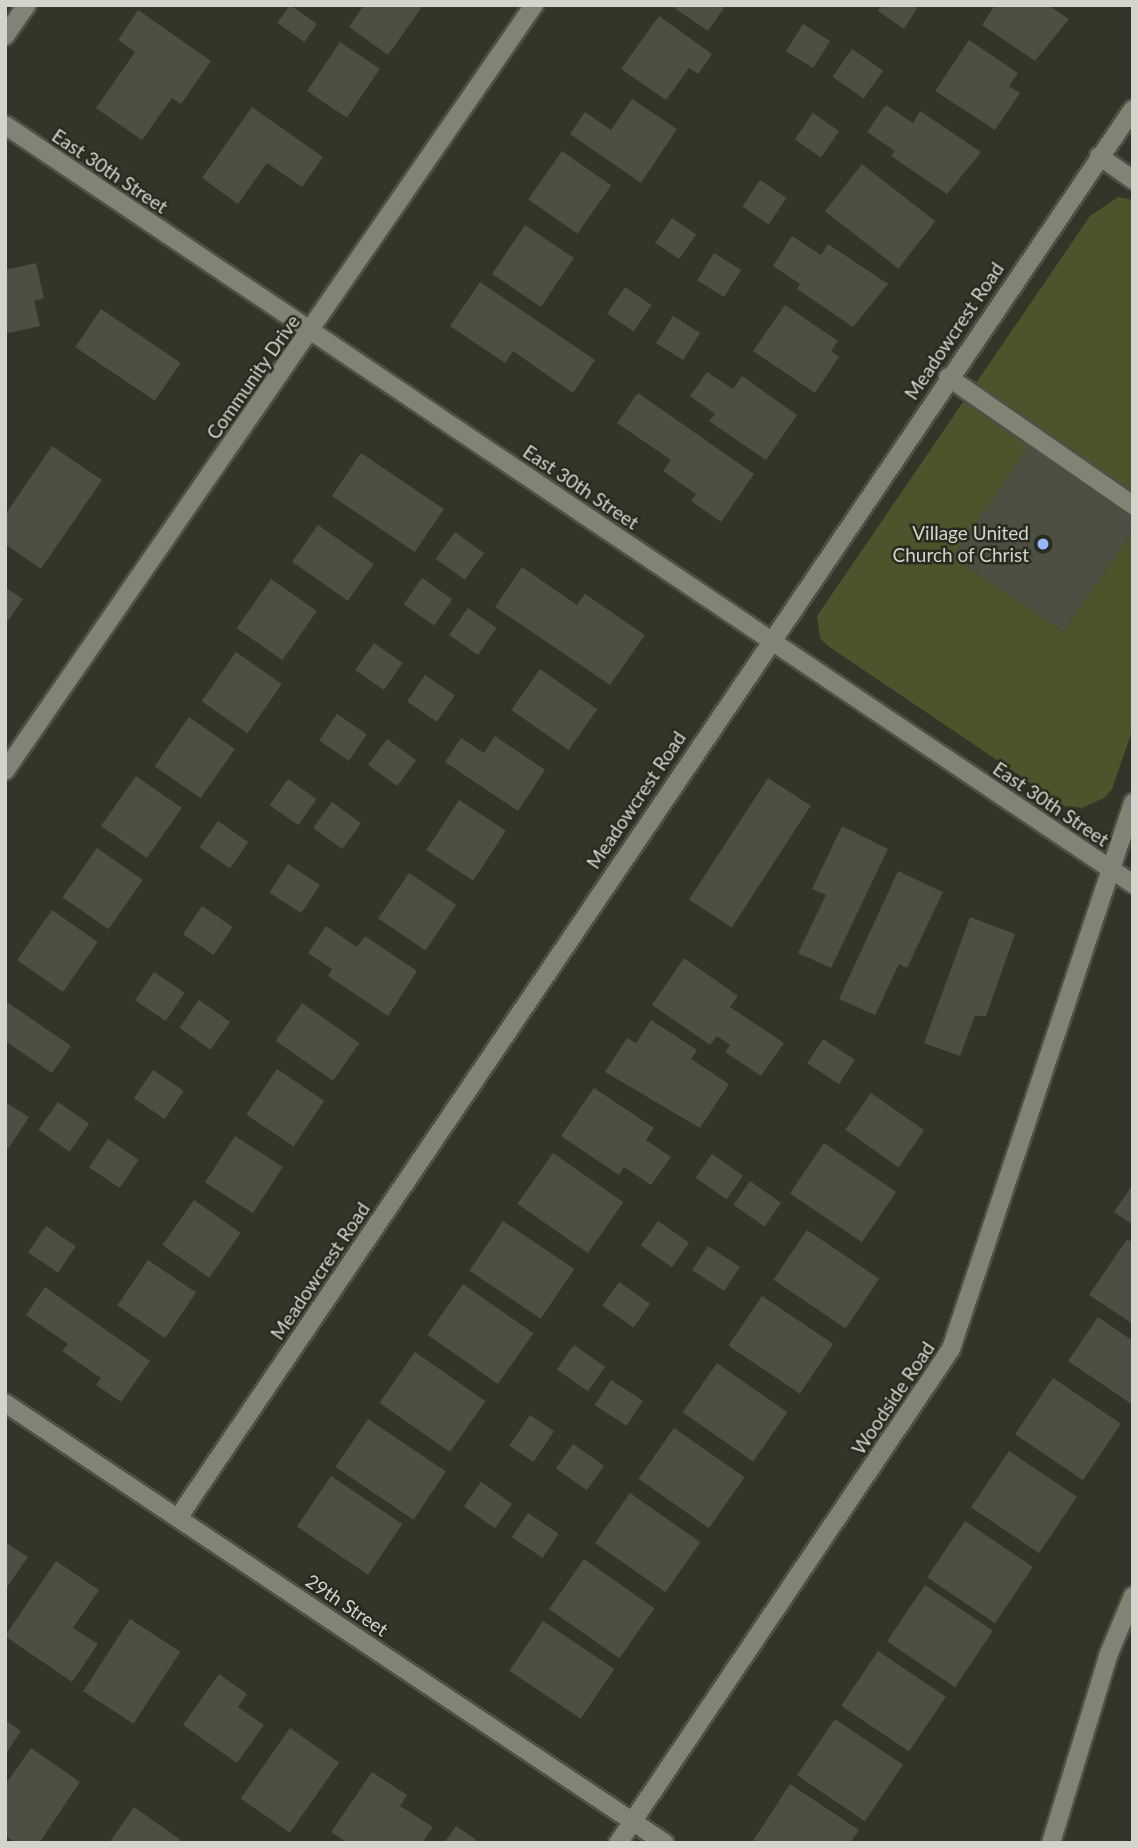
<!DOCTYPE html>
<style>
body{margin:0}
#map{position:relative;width:1138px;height:1848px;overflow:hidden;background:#323527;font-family:Lato,sans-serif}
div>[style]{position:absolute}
.green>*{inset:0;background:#4c542b}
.building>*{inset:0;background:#4c4f41;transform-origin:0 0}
.roads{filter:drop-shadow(2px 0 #4e5045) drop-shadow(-2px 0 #4e5045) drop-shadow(0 2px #4e5045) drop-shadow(0 -2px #4e5045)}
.minor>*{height:18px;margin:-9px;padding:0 9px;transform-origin:9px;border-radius:9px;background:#818475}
.dots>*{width:19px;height:19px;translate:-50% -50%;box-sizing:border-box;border:4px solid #282b1e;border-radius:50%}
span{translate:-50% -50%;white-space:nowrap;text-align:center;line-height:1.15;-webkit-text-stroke:5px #282b1e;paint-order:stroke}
.street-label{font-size:19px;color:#d3d5cc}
.poi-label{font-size:19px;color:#d3d5cc}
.right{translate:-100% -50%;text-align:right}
.frame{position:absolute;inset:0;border:7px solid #d3d5cc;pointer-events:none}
</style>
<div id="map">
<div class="green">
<i style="clip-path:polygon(1118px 197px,1133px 200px,1133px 515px,1029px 445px,953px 557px,1063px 632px,1133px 531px,1133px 728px,1112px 789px,1104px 798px,1082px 808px,1065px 806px,828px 646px,820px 638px,817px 616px,1090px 216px)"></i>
</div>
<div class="building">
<i style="left:290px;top:5px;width:33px;height:22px;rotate:35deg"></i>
<i style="clip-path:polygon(364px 5px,420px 5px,422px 7px,388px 55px,349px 27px)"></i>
<i style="clip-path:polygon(670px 5px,726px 5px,708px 31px)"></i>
<i style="clip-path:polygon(882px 5px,919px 5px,904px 29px,878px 11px)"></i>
<i style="clip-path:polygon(995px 5px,1048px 5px,1069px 19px,1035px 61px,982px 25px)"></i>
<i style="clip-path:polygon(138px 10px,211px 61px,181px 104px,172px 98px,142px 140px,96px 108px,135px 52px,118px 40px)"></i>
<i style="clip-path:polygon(659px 16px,712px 54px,698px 74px,689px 68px,666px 100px,621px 69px)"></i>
<i style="left:803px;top:24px;width:32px;height:32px;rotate:32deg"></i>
<i style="clip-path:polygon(969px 40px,1018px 73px,1009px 86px,1020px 93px,995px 130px,935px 91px)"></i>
<i style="left:340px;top:42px;width:48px;height:59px;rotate:34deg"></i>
<i style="left:852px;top:49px;width:38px;height:34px;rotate:35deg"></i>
<i style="clip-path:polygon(632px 99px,677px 129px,641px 183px,570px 134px,585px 112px,611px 130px)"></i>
<i style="clip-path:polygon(886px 105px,913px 123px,920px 111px,981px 152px,947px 194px,891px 156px,895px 151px,867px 132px)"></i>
<i style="clip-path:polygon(252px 107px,323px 157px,302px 187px,267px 163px,238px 204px,202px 178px)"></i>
<i style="left:813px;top:113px;width:32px;height:32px;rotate:35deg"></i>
<i style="left:562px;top:151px;width:60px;height:59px;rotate:35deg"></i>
<i style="left:862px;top:164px;width:93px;height:60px;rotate:38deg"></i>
<i style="left:760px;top:180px;width:32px;height:32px;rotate:34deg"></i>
<i style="left:672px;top:218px;width:29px;height:30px;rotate:34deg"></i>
<i style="left:525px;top:225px;width:59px;height:59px;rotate:34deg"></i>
<i style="clip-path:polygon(792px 236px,821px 255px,828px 244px,888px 284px,853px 327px,797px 289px,800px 284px,773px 266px)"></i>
<i style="left:714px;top:253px;width:32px;height:32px;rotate:32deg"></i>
<i style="clip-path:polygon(36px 263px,44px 298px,34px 301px,40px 326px,5px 334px,5px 270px)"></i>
<i style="clip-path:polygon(480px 282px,595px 360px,573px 393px,513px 351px,505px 363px,450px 326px)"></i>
<i style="left:625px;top:287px;width:32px;height:32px;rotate:34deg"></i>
<i style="clip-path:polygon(785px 305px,838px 341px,831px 351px,839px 357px,815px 393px,753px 351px)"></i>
<i style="left:101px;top:309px;width:96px;height:46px;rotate:34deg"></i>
<i style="left:673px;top:316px;width:32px;height:32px;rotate:32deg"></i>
<i style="clip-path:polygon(707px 372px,733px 389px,742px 376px,797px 415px,766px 460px,709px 421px,715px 414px,690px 396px)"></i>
<i style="clip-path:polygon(638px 393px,754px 474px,721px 522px,691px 501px,696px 494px,663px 471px,671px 460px,617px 423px)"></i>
<i style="clip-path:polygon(1029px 445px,1133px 515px,1133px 531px,1063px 632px,953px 557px)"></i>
<i style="clip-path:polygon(52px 446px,102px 480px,41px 569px,5px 544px,5px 515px)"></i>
<i style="left:361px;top:453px;width:100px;height:52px;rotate:34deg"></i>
<i style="left:318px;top:525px;width:68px;height:45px;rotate:35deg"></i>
<i style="left:455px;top:532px;width:36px;height:33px;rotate:36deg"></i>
<i style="clip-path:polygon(522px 567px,577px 605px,585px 594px,645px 635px,610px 685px,495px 607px)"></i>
<i style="left:422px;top:578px;width:37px;height:32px;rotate:35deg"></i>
<i style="left:271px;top:579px;width:56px;height:60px;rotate:35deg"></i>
<i style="clip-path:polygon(5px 587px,23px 599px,5px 625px)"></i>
<i style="left:468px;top:608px;width:35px;height:33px;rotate:35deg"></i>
<i style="left:374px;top:643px;width:35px;height:33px;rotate:35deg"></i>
<i style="left:236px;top:652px;width:56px;height:60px;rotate:35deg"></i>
<i style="left:540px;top:669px;width:70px;height:50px;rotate:35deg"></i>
<i style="left:425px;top:675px;width:36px;height:32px;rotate:34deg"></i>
<i style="left:337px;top:714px;width:36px;height:32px;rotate:34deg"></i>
<i style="left:189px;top:717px;width:56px;height:60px;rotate:35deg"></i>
<i style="clip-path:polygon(495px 736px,545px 770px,518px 811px,445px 762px,461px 738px,484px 753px)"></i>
<i style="left:387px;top:739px;width:36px;height:32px;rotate:36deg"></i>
<i style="left:136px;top:776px;width:56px;height:61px;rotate:35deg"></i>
<i style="left:768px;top:778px;width:51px;height:145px;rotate:33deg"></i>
<i style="left:288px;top:779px;width:35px;height:32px;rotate:35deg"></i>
<i style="left:459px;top:800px;width:56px;height:60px;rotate:33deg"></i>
<i style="left:332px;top:802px;width:36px;height:32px;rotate:36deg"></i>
<i style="left:218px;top:821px;width:37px;height:32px;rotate:35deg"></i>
<i style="clip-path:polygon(842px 826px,888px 849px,831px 968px,798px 953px,826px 895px,812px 889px)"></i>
<i style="left:97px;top:848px;width:56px;height:60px;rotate:35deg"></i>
<i style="left:288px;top:864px;width:38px;height:34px;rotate:33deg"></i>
<i style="clip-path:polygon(898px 871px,943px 892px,907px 968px,899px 964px,875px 1015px,839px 999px)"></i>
<i style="left:409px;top:873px;width:57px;height:55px;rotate:34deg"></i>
<i style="left:202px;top:906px;width:37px;height:34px;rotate:34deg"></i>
<i style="left:52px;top:910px;width:56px;height:61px;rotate:35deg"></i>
<i style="clip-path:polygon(970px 917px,1015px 934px,986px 1016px,975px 1016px,960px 1056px,924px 1043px)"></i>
<i style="clip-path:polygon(326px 926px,357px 947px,365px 936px,417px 971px,388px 1016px,328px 976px,332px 969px,308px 953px)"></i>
<i style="clip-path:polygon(684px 958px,738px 996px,730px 1007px,784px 1043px,761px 1076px,725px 1052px,730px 1045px,717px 1036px,710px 1045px,652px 1005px)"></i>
<i style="left:154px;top:972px;width:37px;height:34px;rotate:34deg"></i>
<i style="left:199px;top:1000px;width:38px;height:34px;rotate:35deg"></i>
<i style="clip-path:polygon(7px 1002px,71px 1046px,52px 1073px,5px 1041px)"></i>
<i style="left:302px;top:1003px;width:70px;height:46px;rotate:35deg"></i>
<i style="clip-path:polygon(651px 1020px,697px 1050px,691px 1059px,729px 1084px,700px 1128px,605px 1072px,627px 1038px,636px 1043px)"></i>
<i style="left:823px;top:1039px;width:38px;height:29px;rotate:33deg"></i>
<i style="left:277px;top:1069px;width:57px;height:55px;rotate:34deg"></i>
<i style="left:153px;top:1070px;width:37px;height:34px;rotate:34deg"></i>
<i style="clip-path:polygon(594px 1088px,654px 1128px,646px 1140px,671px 1157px,651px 1185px,624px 1167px,619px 1175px,561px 1136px)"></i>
<i style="left:871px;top:1093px;width:65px;height:45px;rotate:35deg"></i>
<i style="clip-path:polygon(5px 1102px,29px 1117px,8px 1149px,5px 1147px)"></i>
<i style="left:58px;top:1102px;width:38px;height:34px;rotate:35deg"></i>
<i style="left:235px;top:1136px;width:57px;height:55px;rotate:33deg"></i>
<i style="left:108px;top:1139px;width:37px;height:34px;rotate:34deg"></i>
<i style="left:824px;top:1143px;width:87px;height:61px;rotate:34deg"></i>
<i style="left:553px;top:1153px;width:86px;height:62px;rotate:35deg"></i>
<i style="left:712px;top:1154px;width:38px;height:29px;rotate:35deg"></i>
<i style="left:750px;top:1181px;width:38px;height:29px;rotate:35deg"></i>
<i style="clip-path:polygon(1133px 1184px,1133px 1225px,1114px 1212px)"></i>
<i style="left:194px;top:1200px;width:57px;height:55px;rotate:35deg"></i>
<i style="left:503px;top:1221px;width:86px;height:60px;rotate:34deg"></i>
<i style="left:658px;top:1221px;width:38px;height:30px;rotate:35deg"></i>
<i style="left:46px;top:1226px;width:36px;height:32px;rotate:34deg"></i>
<i style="left:807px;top:1230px;width:87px;height:60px;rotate:34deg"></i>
<i style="clip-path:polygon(1127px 1239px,1133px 1243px,1133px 1324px,1089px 1295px)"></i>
<i style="left:708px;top:1246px;width:38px;height:29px;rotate:33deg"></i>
<i style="left:148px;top:1260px;width:58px;height:55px;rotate:34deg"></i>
<i style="left:619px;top:1282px;width:38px;height:29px;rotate:35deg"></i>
<i style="left:463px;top:1284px;width:86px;height:62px;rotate:35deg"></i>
<i style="clip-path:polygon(45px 1287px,150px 1361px,121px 1402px,96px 1385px,101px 1378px,62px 1351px,68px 1344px,26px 1315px)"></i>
<i style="left:762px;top:1296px;width:86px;height:60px;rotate:34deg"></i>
<i style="clip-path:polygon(1098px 1317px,1133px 1341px,1133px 1405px,1068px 1361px)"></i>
<i style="left:574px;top:1345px;width:38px;height:30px;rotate:35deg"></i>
<i style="left:415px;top:1352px;width:86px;height:62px;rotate:35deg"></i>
<i style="left:717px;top:1363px;width:86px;height:60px;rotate:35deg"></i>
<i style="left:1053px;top:1378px;width:82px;height:68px;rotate:34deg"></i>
<i style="left:611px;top:1380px;width:38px;height:30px;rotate:33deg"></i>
<i style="left:530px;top:1415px;width:29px;height:37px;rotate:34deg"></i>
<i style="left:368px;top:1419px;width:94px;height:58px;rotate:34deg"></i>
<i style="left:674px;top:1428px;width:86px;height:62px;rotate:35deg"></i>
<i style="left:573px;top:1444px;width:38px;height:30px;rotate:35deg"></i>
<i style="left:1009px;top:1451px;width:82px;height:68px;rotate:34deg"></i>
<i style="left:331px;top:1476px;width:86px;height:61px;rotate:34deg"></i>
<i style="left:481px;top:1482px;width:38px;height:30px;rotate:35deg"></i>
<i style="left:630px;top:1493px;width:86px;height:61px;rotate:35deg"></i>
<i style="left:528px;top:1513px;width:37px;height:29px;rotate:34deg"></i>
<i style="left:965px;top:1521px;width:82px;height:68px;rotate:34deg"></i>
<i style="clip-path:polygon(5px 1542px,28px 1557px,5px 1590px)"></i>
<i style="left:584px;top:1559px;width:86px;height:61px;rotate:35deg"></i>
<i style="clip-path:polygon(56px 1561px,99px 1590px,73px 1628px,98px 1644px,72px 1682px,5px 1636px)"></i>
<i style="left:925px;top:1585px;width:82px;height:68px;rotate:34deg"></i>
<i style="left:130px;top:1619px;width:60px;height:86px;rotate:33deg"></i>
<i style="left:543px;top:1621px;width:86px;height:60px;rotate:34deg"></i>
<i style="left:878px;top:1651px;width:82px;height:66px;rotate:34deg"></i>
<i style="clip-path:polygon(219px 1674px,247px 1694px,238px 1707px,264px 1725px,237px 1763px,183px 1725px)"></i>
<i style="left:835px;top:1719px;width:82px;height:68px;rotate:34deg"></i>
<i style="clip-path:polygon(5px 1720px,21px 1731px,5px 1755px)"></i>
<i style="left:290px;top:1728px;width:60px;height:86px;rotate:35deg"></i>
<i style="clip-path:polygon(31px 1748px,80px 1782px,39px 1843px,16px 1843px,5px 1836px,5px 1785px)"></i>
<i style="clip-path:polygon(372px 1772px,407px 1795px,400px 1806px,433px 1827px,422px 1843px,348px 1843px,331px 1832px)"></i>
<i style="clip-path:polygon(790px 1784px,859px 1830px,850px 1843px,753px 1841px)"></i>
<i style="clip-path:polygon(134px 1807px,185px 1843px,109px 1843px)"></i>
<i style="clip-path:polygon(456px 1826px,481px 1843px,444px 1843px)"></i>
</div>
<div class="roads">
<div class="minor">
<i style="left:5px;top:36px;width:38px;rotate:-55deg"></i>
<i style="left:5px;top:125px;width:1360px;rotate:33.94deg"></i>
<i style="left:1099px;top:156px;width:42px;rotate:35.2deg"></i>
<i style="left:948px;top:377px;width:225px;rotate:34.7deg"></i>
<i style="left:5px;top:771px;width:931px;rotate:-55.37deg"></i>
<i style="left:5px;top:1403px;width:793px;rotate:33.69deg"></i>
<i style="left:178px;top:1518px;width:1702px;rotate:-55.87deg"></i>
<i style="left:618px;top:1843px;width:596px;rotate:-56.02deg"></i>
<i style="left:951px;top:1349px;width:576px;rotate:-71.57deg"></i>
<i style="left:1051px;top:1843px;width:195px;rotate:-73deg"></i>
<i style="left:1108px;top:1656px;width:65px;rotate:-67.4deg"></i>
</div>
</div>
<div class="dots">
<i style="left:1043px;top:544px;background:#99b5fd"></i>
</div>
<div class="street-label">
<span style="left:110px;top:171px;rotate:34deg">East 30th Street</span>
<span style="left:954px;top:331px;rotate:-56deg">Meadowcrest Road</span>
<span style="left:253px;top:377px;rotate:-55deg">Community Drive</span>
<span style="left:581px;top:487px;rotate:34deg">East 30th Street</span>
<span style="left:636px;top:800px;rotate:-56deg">Meadowcrest Road</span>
<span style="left:1051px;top:804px;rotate:34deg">East 30th Street</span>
<span style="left:320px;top:1271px;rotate:-56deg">Meadowcrest Road</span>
<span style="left:893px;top:1398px;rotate:-56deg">Woodside Road</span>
<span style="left:347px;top:1605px;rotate:34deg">29th Street</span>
</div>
<div class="poi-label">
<span class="right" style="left:1029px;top:544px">Village United<br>Church of Christ</span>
</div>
<div class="frame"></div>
</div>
